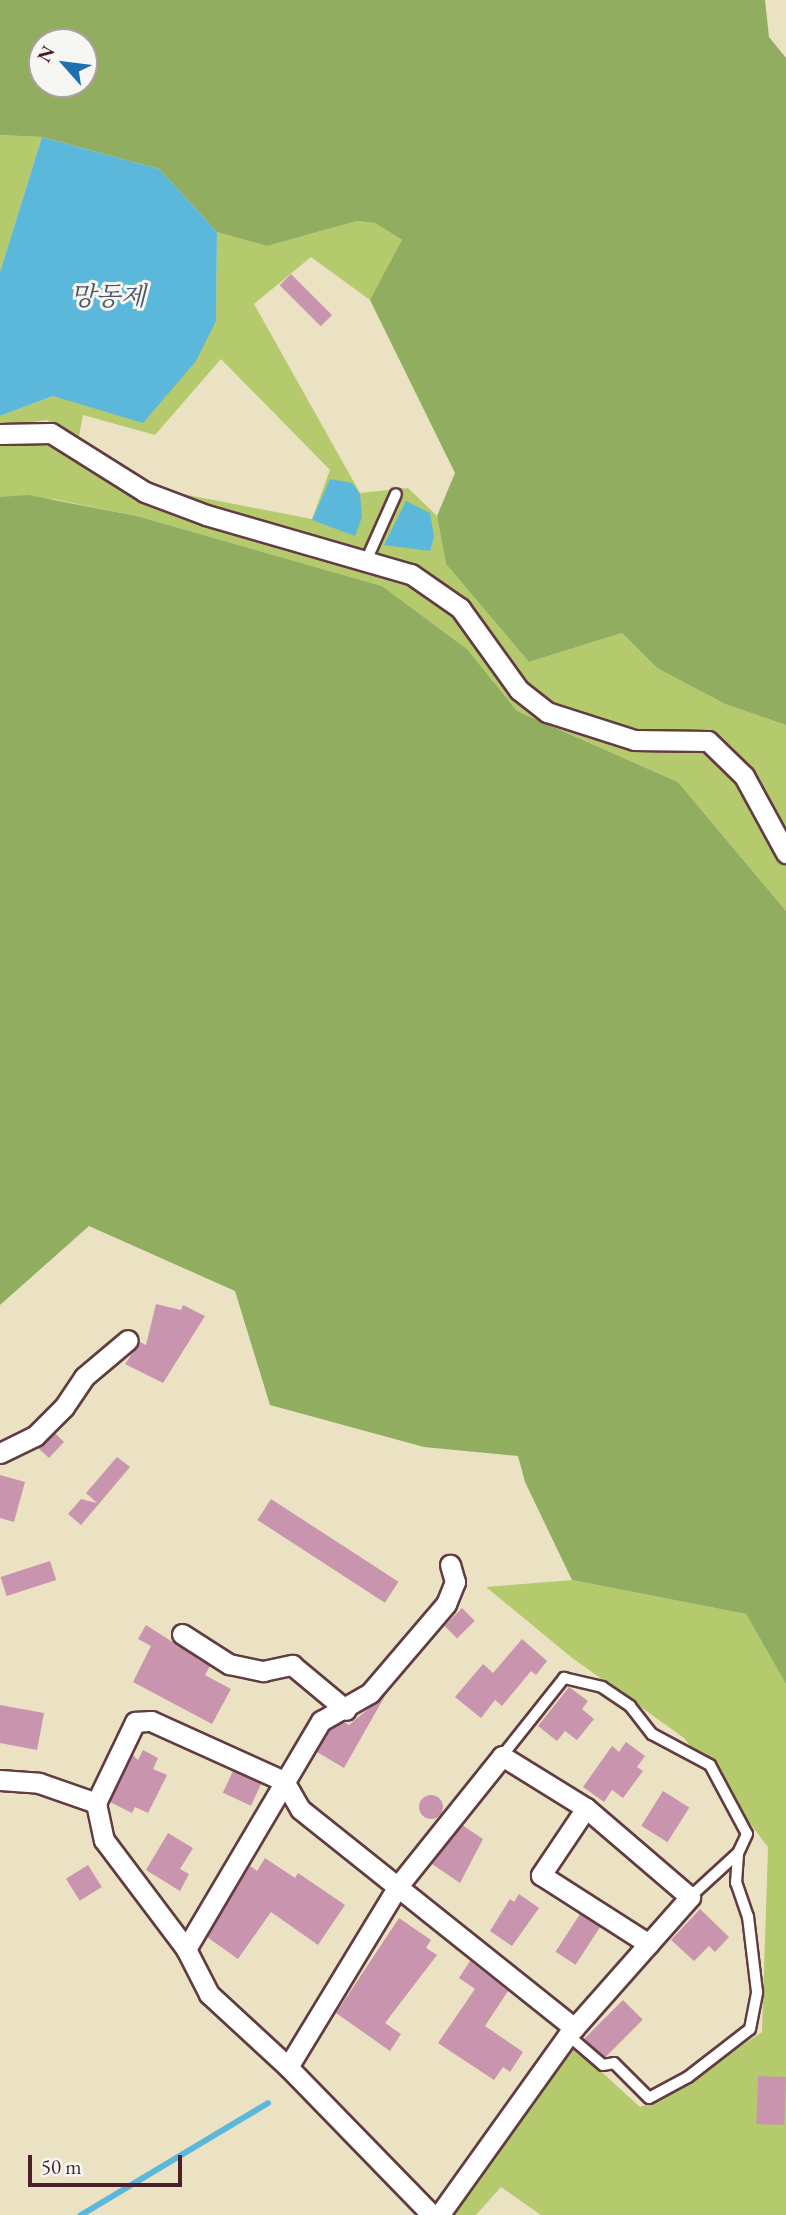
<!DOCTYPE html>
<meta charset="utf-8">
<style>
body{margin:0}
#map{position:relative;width:786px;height:2215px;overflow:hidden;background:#ebe2c3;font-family:"EB Garamond","Noto Serif KR",serif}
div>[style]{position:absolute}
.green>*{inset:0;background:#b5c96d}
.forest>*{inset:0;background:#90ad60}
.water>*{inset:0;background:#5cb8da}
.stream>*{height:6px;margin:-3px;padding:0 3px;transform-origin:3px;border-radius:3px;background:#5cb8da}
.building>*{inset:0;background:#c995ae;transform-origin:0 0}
.round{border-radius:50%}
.roads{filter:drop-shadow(2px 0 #623c42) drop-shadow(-2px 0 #623c42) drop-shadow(0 2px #623c42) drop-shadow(0 -2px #623c42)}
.service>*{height:10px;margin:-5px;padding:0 5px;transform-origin:5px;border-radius:5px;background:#fff}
.minor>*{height:19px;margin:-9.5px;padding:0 9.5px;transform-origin:9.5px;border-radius:9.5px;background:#fff}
span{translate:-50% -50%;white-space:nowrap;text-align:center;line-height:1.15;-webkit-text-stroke:6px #f6f6f2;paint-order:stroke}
.water-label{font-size:26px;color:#505568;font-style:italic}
.north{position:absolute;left:28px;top:28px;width:70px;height:70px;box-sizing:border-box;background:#f6f6f2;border:2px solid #b1a0a2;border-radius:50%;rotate:298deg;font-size:19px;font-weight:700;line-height:28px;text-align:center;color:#4a1f2b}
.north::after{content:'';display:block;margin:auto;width:24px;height:32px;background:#1f6fb2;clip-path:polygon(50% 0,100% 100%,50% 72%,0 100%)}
.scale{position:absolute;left:28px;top:2155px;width:154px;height:32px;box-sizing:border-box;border:4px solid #4a1f2b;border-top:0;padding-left:9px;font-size:21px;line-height:24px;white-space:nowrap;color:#4a1f2b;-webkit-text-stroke:5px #f6f6f2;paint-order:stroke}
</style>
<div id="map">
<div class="green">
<i style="clip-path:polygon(0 135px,42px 137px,0 272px)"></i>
<i style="clip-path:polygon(357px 221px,375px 223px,403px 241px,370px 300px,311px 257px,254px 304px,360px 493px,408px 488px,437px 516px,446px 564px,529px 662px,622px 633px,657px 668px,725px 704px,786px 725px,786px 911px,678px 782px,517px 711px,467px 649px,382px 586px,137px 516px,53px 499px,0 497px,0 444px,46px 443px,167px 491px,312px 519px,330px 470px,221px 359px,155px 435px,83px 415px,78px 442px,47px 420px,0 426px,0 416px,53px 396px,128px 415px,216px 321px,217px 232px,267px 246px)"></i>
<i style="clip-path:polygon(572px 1580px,746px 1614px,786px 1684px,786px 2215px,541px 2215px,501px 2187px,476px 2215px,447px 2215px,571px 2044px,640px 2107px,663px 2098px,762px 2032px,768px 1847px,684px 1738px,571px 1657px,486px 1587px)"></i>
</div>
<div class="forest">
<i style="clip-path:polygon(evenodd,0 0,765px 0,769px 37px,786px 58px,786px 725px,725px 704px,657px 668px,622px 633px,529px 662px,446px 564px,437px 516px,455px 473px,370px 300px,402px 240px,375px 223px,357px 221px,267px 246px,217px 232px,159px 169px,42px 137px,0 135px,0 0,42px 42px,84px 42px,84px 84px,42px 84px,42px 42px)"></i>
<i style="clip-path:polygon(28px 495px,137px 516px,382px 586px,467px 649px,517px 711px,678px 782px,786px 911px,786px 1684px,746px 1614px,572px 1580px,525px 1482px,518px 1456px,424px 1447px,270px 1405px,235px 1291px,89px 1226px,0 1305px,0 497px)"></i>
</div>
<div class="water">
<i style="clip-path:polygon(42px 137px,159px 169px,217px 232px,216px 321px,196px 361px,143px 423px,53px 396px,0 416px,0 272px)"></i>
<i style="clip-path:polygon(330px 479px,352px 483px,360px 494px,362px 517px,355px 536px,312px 520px)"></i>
<i style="clip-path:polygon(406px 501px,430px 513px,434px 537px,430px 551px,384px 545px)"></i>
</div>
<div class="stream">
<i style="left:81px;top:2215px;width:218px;rotate:-30.9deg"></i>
</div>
<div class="building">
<i style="left:291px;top:274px;width:58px;height:16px;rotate:45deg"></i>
<i style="clip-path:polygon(156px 1304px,181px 1310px,183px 1305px,205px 1316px,163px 1383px,125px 1364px,140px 1342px,146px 1345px)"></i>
<i style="clip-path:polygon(55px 1433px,64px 1442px,49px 1458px,38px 1448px)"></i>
<i style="clip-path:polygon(117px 1457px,130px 1467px,81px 1525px,68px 1514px,81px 1499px,97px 1503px,86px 1493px)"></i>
<i style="clip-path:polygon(0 1475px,25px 1482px,14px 1522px,0 1518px)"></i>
<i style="left:271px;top:1499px;width:152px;height:25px;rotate:33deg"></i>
<i style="left:50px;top:1561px;width:20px;height:52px;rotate:72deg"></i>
<i style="left:462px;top:1608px;width:18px;height:25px;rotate:45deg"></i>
<i style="clip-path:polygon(146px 1625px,210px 1666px,205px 1675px,231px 1689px,212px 1724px,133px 1682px,151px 1646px,138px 1639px)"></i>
<i style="clip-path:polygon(522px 1639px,547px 1661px,536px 1675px,531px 1671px,502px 1706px,495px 1700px,481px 1718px,455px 1697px,483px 1664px,493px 1673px)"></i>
<i style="clip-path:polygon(569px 1687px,588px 1701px,582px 1709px,594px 1719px,577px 1740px,565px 1731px,557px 1741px,538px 1726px)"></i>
<i style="clip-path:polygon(386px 1694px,344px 1768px,317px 1752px,330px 1730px,344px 1722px,349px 1725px)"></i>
<i style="clip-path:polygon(0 1705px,44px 1713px,37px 1750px,0 1743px)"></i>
<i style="clip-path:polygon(626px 1742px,645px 1756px,637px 1767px,643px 1771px,623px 1798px,612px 1790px,604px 1802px,583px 1787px,612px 1746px,619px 1752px)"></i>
<i style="clip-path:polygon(143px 1750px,158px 1758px,153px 1769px,167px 1775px,148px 1813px,135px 1807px,132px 1813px,110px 1802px,133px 1755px,138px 1760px)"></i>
<i style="left:233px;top:1771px;width:31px;height:24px;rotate:25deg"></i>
<i style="left:663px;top:1791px;width:31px;height:41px;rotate:32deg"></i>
<i class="round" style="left:419px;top:1795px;width:24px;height:24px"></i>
<i style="clip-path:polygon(462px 1825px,483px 1839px,460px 1883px,432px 1864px)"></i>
<i style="clip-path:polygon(168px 1833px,193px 1848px,180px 1869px,189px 1874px,180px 1891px,146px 1870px)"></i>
<i style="clip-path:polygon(265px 1858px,295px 1878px,298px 1873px,345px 1905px,318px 1945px,271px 1912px,238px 1959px,207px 1937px,250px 1866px,257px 1871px)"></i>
<i style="left:88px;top:1865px;width:26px;height:26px;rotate:58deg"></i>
<i style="clip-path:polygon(519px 1894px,539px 1908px,512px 1946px,490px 1931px,510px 1899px,514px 1902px)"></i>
<i style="clip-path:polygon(700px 1909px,729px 1937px,715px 1952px,709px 1946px,694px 1961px,671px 1940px)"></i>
<i style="left:580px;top:1914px;width:24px;height:45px;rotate:33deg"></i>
<i style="clip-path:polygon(399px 1918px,431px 1940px,426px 1948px,437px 1955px,385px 2023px,401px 2034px,390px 2051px,336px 2013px)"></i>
<i style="clip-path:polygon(470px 1961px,508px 1991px,485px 2026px,523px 2052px,510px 2072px,503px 2067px,494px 2080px,438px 2043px,475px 1989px,459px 1978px)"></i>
<i style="left:623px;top:2000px;width:28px;height:55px;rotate:45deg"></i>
<i style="left:758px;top:2076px;width:28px;height:48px;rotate:2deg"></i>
</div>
<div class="roads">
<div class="service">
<i style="left:366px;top:561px;width:73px;rotate:-65.9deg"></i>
<i style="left:502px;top:1756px;width:100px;rotate:-51.5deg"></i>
<i style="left:564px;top:1678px;width:39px;rotate:13deg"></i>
<i style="left:602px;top:1687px;width:34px;rotate:34deg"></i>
<i style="left:630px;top:1706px;width:36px;rotate:52deg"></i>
<i style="left:652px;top:1734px;width:66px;rotate:28.1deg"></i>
<i style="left:710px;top:1765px;width:78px;rotate:61.8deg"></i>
<i style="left:747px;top:1834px;width:21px;rotate:115deg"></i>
<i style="left:738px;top:1853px;width:65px;rotate:137.5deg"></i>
<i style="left:568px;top:2035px;width:46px;rotate:40.6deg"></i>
<i style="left:603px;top:2065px;width:11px;rotate:-10deg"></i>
<i style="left:614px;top:2063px;width:49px;rotate:45deg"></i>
<i style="left:649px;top:2098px;width:44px;rotate:-28.3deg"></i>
<i style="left:688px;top:2077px;width:78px;rotate:-37.7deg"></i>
<i style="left:750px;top:2029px;width:38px;rotate:-79deg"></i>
<i style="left:757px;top:1992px;width:76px;rotate:-96.8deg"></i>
<i style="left:748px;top:1917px;width:36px;rotate:-109deg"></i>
<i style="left:736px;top:1883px;width:30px;rotate:-86deg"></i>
</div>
<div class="minor">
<i style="left:0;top:434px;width:51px;rotate:-1.1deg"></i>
<i style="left:51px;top:433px;width:111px;rotate:32.1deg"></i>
<i style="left:145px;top:492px;width:65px;rotate:20.7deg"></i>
<i style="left:206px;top:515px;width:213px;rotate:16.1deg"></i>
<i style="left:411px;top:574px;width:60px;rotate:34.8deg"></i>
<i style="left:460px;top:608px;width:101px;rotate:54.3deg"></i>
<i style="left:519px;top:690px;width:36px;rotate:38deg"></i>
<i style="left:547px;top:712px;width:91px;rotate:17.8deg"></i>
<i style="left:634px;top:740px;width:74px;rotate:0.8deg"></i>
<i style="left:708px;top:741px;width:50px;rotate:44.2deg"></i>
<i style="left:744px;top:776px;width:88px;rotate:61.4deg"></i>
<i style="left:0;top:1453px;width:39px;rotate:-26deg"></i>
<i style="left:35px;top:1436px;width:41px;rotate:-45deg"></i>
<i style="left:64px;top:1407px;width:36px;rotate:-56deg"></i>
<i style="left:84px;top:1377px;width:57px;rotate:-40.1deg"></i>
<i style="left:182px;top:1634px;width:56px;rotate:32.6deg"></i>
<i style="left:229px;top:1664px;width:35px;rotate:12deg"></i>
<i style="left:263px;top:1671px;width:30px;rotate:-12deg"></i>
<i style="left:292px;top:1665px;width:70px;rotate:39.8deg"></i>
<i style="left:0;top:1780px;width:39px;rotate:4deg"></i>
<i style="left:39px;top:1783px;width:60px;rotate:19.3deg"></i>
<i style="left:96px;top:1803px;width:38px;rotate:78deg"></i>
<i style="left:104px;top:1840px;width:136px;rotate:53deg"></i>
<i style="left:186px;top:1949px;width:51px;rotate:62.9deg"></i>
<i style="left:209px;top:1994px;width:108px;rotate:42.7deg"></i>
<i style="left:288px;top:2067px;width:212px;rotate:-58.7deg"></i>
<i style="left:398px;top:1886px;width:166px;rotate:-51.3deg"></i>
<i style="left:502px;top:1756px;width:99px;rotate:31.8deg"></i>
<i style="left:586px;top:1808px;width:137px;rotate:40.6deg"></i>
<i style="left:690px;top:1897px;width:184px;rotate:131.5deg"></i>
<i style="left:568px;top:2035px;width:221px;rotate:125.6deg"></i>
<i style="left:96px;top:1803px;width:90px;rotate:-64.3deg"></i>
<i style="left:135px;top:1722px;width:16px;rotate:-4deg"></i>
<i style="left:151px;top:1721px;width:146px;rotate:24.3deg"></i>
<i style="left:284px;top:1781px;width:32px;rotate:60deg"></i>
<i style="left:300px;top:1809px;width:351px;rotate:38.6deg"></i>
<i style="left:586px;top:1808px;width:81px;rotate:123.9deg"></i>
<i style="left:541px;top:1875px;width:128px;rotate:32.6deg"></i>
<i style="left:186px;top:1949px;width:265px;rotate:-59.4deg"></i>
<i style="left:321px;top:1721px;width:56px;rotate:-29.7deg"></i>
<i style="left:370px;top:1693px;width:117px;rotate:-49.5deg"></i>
<i style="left:446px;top:1604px;width:24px;rotate:-68deg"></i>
<i style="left:455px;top:1582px;width:18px;rotate:-106deg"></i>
<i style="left:288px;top:2067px;width:206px;rotate:45.8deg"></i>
</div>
</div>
<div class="water-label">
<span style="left:108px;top:297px">망동제</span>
</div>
<div class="north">N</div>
<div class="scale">50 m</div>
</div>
